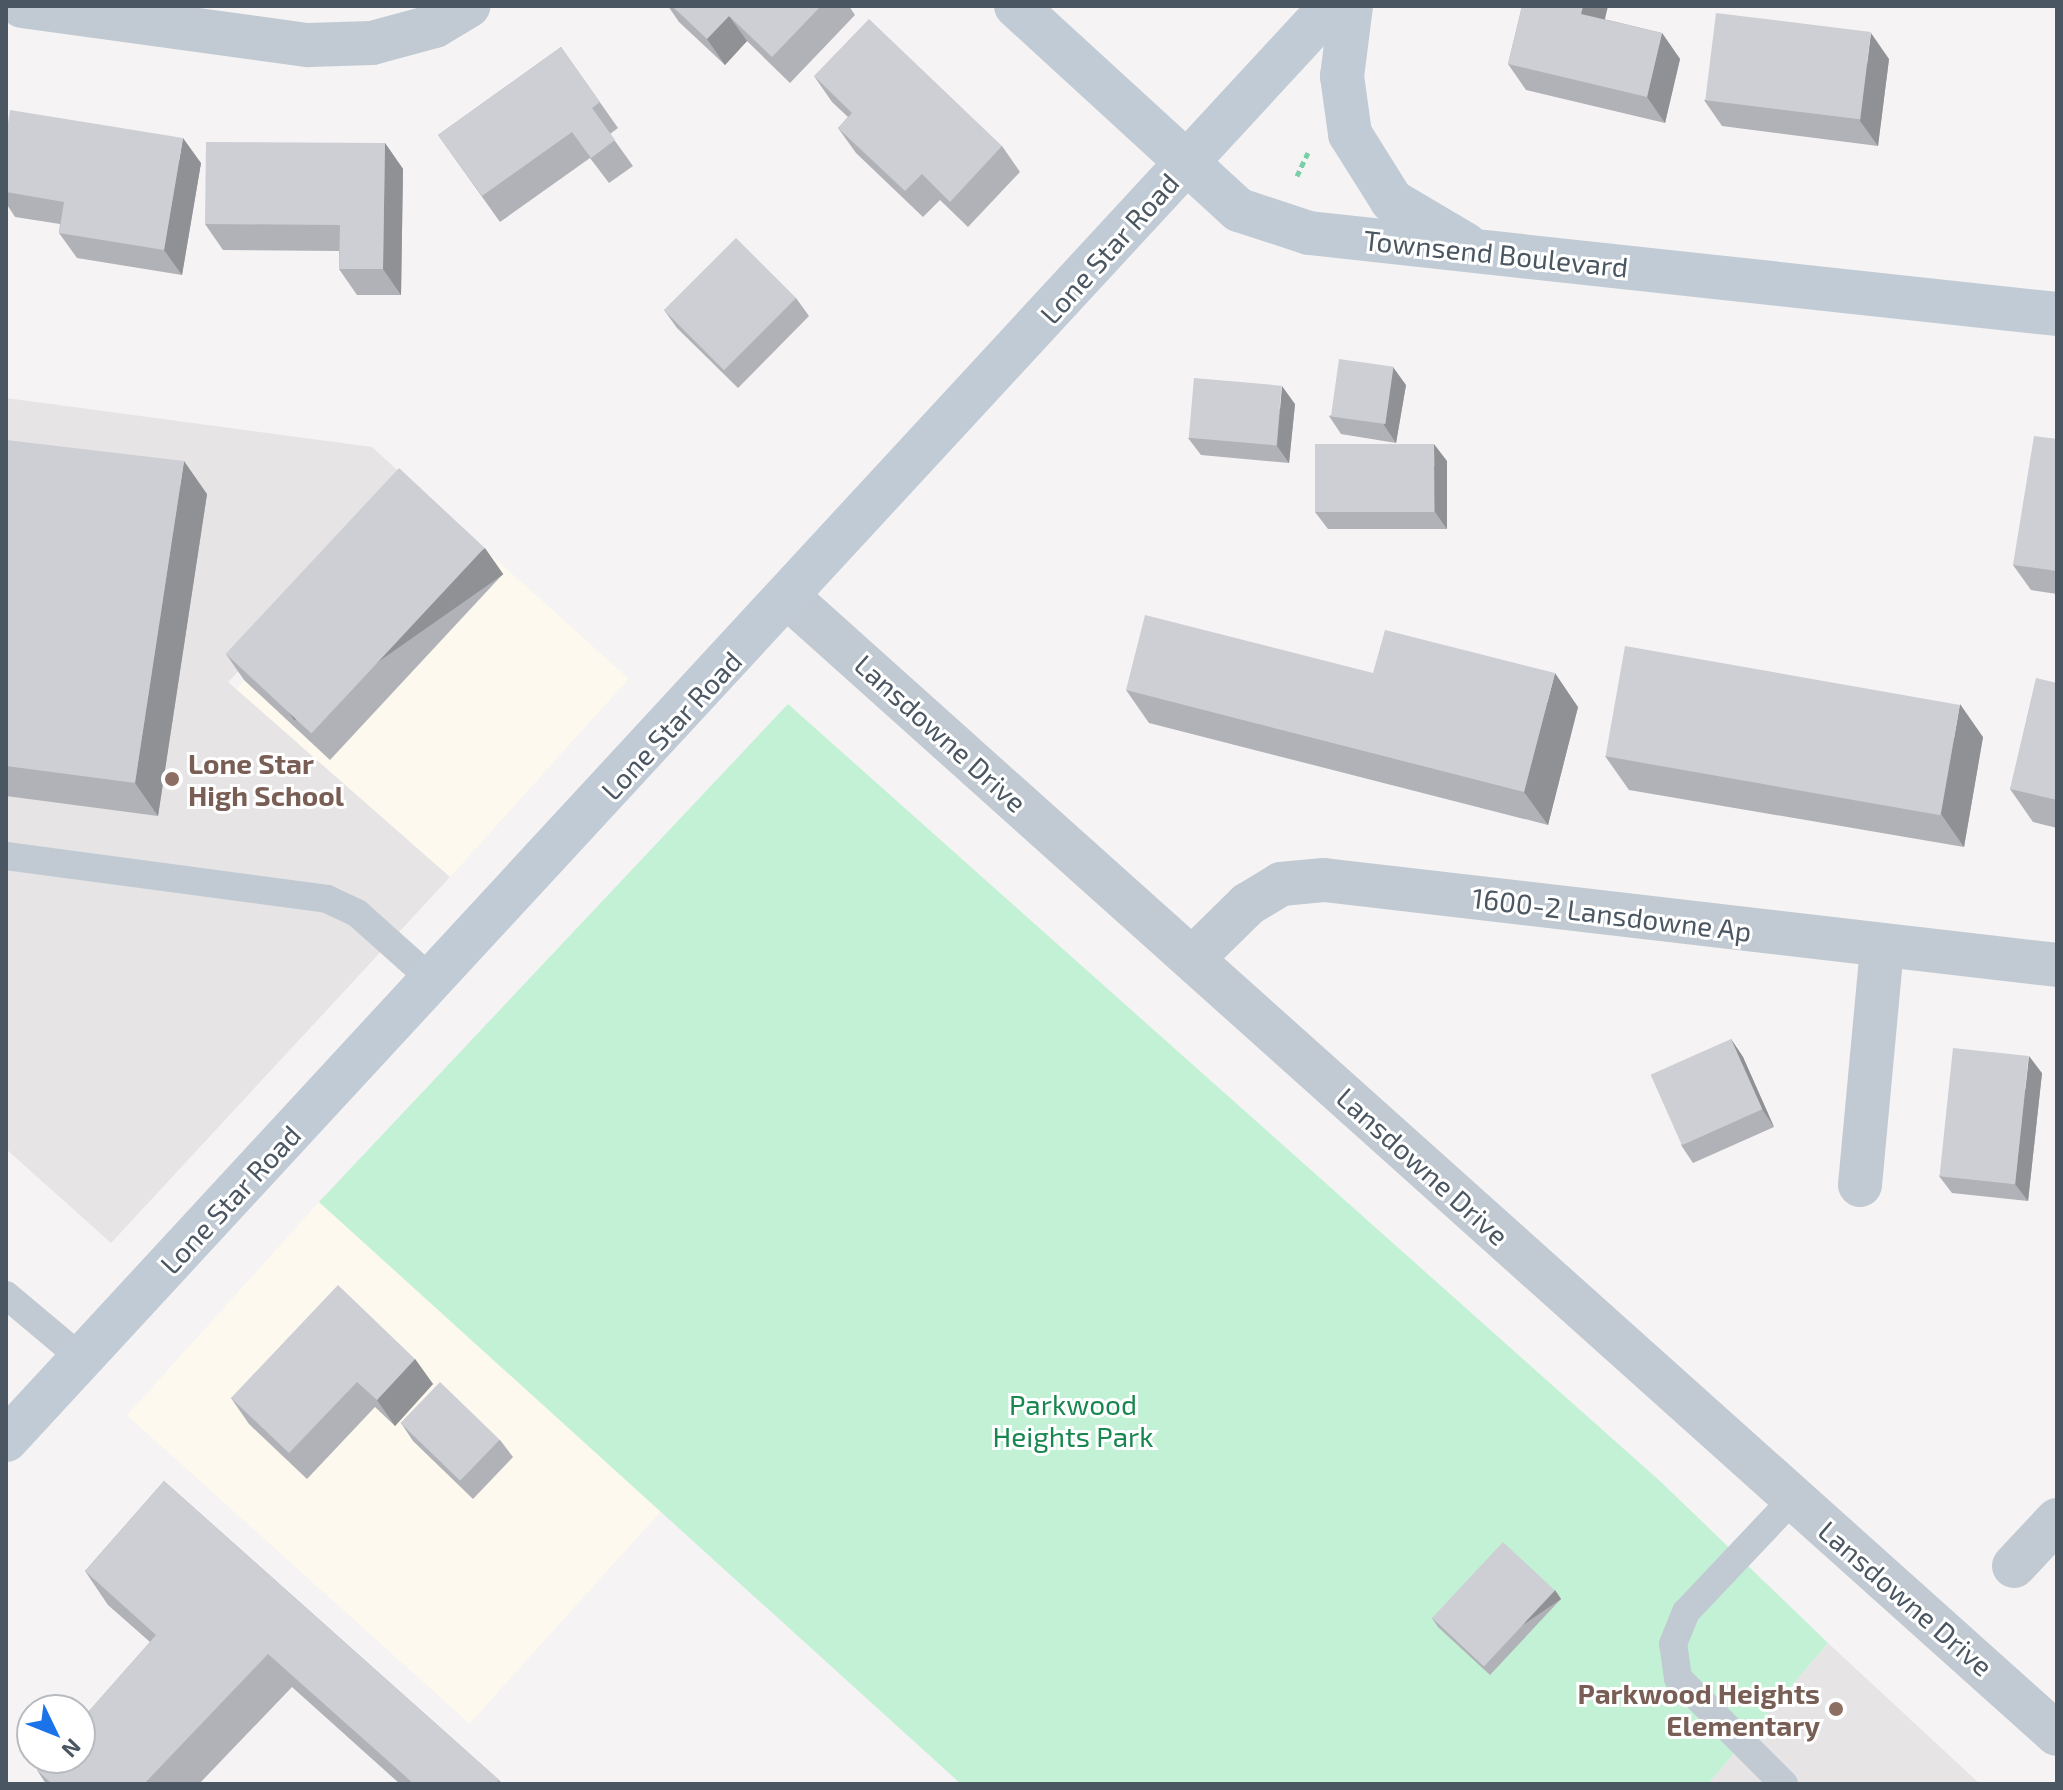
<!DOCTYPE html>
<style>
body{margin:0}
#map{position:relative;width:2063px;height:1790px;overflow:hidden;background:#f5f3f3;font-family:"Exo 2",sans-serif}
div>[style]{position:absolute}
.commercial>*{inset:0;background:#fdf9ef;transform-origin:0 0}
.education>*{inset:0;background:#e6e4e5}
.green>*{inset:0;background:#c3f1d5}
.path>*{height:5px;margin-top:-2.5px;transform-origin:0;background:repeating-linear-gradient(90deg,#7ad0a6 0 6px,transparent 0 10px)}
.lane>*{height:28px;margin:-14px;padding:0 14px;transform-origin:14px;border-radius:14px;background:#c1cad2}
.street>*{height:44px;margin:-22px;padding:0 22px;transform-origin:22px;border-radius:22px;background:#c1cad2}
.secondary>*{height:44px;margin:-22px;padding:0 22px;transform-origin:22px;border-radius:22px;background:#c1cbd6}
.wall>*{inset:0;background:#b0b2b7}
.shaded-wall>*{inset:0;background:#909195;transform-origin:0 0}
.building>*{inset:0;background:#cdcfd5;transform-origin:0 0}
.dots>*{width:22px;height:22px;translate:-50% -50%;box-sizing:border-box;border:4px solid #fff;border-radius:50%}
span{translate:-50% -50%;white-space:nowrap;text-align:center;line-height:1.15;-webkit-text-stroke:6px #fff;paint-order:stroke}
.street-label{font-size:28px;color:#4a5661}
.education-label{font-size:28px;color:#785e54;font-weight:700}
.left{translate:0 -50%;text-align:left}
.right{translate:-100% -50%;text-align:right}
.park-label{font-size:28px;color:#17864f}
.frame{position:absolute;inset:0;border:8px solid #4a5661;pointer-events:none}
.north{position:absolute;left:16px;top:1694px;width:80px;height:80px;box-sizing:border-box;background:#fff;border:2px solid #b7bbc0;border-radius:50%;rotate:133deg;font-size:22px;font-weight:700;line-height:32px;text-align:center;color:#4a5661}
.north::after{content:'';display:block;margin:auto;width:28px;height:36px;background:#1a73e8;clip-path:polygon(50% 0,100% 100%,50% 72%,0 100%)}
</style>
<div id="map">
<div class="commercial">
<i style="left:417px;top:488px;width:285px;height:272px;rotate:42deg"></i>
<i style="left:319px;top:1202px;width:461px;height:287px;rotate:42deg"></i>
</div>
<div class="education">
<i style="clip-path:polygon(6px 398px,372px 447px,417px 488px,228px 682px,450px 877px,111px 1243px,6px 1149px)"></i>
<i style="clip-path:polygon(1828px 1643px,1980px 1784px,1708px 1784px)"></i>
</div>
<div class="green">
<i style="clip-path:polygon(788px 704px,1661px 1482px,1828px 1643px,1708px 1784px,961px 1784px,319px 1202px)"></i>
</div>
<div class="path">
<i style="left:1297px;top:176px;width:26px;rotate:-65deg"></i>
</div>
<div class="lane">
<i style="left:6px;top:856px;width:324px;rotate:7.6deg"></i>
<i style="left:327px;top:899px;width:33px;rotate:25deg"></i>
<i style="left:357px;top:913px;width:102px;rotate:41.8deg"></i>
<i style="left:6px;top:1295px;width:98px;rotate:40deg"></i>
<i style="left:1784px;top:1784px;width:150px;rotate:-135deg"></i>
<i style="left:1678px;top:1678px;width:34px;rotate:-98deg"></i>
<i style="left:1673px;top:1644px;width:35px;rotate:-68deg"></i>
<i style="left:1686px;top:1612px;width:156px;rotate:-46.6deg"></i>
</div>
<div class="street">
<i style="left:22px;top:6px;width:289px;rotate:7.8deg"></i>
<i style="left:308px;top:45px;width:64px;rotate:-1.8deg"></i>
<i style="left:372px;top:43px;width:65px;rotate:-15.1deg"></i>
<i style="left:435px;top:26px;width:39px;rotate:-31deg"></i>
<i style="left:789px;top:598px;width:1702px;rotate:41.86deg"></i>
<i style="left:1194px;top:957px;width:76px;rotate:-44.5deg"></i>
<i style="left:1248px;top:904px;width:39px;rotate:-31deg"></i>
<i style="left:1281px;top:884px;width:43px;rotate:-5.3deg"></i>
<i style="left:1324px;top:880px;width:738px;rotate:6.61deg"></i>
<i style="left:1860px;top:1185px;width:238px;rotate:-84.7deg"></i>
<i style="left:2014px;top:1566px;width:63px;rotate:-46.9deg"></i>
</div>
<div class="secondary">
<i style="left:1016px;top:6px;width:302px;rotate:42.5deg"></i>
<i style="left:1239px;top:210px;width:74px;rotate:18.2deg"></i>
<i style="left:1309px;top:233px;width:752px;rotate:6.18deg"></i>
<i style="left:1351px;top:6px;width:71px;rotate:97.3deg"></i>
<i style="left:1342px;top:76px;width:59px;rotate:82.1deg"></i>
<i style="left:1350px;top:134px;width:79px;rotate:57.9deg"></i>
<i style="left:1392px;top:201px;width:85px;rotate:30.5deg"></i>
<i style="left:6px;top:1440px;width:1952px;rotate:-47.26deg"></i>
</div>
<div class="wall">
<i style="clip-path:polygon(668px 6px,849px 6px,855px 15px,790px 83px,747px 41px,725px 65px,679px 22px)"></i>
<i style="clip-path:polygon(1522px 6px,1608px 6px,1604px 19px,1662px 33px,1680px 59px,1665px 123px,1526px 90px,1508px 64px)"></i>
<i style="clip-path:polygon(561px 47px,618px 128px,610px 134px,633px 166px,609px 183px,590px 158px,500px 222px,438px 135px)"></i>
<i style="clip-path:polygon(1889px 59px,1878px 146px,1722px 126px,1704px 100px)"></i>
<i style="clip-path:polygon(814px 76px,1002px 146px,1020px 172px,968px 227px,940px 200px,923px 217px,856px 153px,838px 128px,848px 117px,832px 102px)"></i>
<i style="clip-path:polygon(6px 136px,201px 163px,182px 275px,77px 258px,59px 233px,60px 224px,15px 217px,6px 203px)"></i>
<i style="clip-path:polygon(385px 143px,403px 169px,401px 295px,357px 295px,339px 269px,339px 251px,223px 250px,205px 224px)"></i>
<i style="clip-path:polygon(796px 298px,809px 316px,738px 388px,677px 328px,664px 310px)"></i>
<i style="clip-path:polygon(1406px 385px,1396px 443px,1341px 434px,1329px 416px)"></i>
<i style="clip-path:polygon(1295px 404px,1289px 463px,1201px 455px,1188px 438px)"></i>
<i style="clip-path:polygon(2057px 439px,2057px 594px,2031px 590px,2013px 565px)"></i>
<i style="clip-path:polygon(6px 440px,207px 494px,158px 816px,6px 796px)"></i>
<i style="clip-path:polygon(1447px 461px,1447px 529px,1328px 529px,1315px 512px)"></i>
<i style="clip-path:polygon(503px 574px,330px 760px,244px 680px,226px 654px)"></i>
<i style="clip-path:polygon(1373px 673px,1578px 707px,1548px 825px,1149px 723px,1126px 690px)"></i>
<i style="clip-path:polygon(2057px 683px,2057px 828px,2033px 822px,2010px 789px)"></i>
<i style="clip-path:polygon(1983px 737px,1964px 847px,1629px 790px,1605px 756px)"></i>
<i style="clip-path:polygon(1731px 1039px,1743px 1057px,1774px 1127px,1693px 1163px,1681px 1145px)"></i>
<i style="clip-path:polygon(2042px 1073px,2028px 1201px,1952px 1193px,1939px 1176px)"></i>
<i style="clip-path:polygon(415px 1359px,433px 1384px,395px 1426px,375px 1407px,307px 1479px,249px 1424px,231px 1398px)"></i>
<i style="clip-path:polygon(401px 1423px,500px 1440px,513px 1457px,473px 1499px,413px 1441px)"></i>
<i style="clip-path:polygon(164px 1481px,499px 1780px,502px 1784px,400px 1784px,292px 1687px,199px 1784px,46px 1784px,37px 1770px,150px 1642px,108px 1605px,85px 1571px)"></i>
<i style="clip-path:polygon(1561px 1599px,1490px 1675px,1438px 1627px,1432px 1618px)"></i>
</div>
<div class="shaded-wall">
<i style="clip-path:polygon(1583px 6px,1608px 6px,1600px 40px,1581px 14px)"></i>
<i style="clip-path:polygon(729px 16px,747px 41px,725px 65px,707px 39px)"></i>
<i style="clip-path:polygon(1662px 33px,1680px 59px,1665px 123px,1647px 97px)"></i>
<i style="clip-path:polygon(1871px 33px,1889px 59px,1878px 146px,1860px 121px)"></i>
<i style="clip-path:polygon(183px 138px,201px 163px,182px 275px,164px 250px)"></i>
<i style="clip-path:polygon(385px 143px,403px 169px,401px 295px,383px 269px)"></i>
<i style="clip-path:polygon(1393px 367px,1406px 385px,1396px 443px,1384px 425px)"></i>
<i style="clip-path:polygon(1282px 386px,1295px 404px,1289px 463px,1277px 446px)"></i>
<i style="clip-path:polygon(1434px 444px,1447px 461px,1447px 529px,1435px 512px)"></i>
<i style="clip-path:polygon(184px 461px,207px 494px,158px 816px,135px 783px)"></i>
<i style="left:485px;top:548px;width:32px;height:255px;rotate:55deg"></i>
<i style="clip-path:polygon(1555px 673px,1578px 707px,1548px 825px,1524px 792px)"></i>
<i style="clip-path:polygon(1960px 704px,1983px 737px,1964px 847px,1941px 814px)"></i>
<i style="clip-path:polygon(1731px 1039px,1743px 1057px,1774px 1127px,1762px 1109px)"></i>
<i style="clip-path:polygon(2029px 1056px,2042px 1073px,2028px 1201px,2015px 1184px)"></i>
<i style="clip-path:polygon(415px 1359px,433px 1384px,395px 1426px,377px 1400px)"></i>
<i style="left:1555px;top:1590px;width:11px;height:104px;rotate:56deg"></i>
</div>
<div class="building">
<i style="clip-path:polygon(672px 6px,821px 6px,772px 57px,729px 16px,707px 39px)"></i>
<i style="clip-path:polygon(1522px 6px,1583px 6px,1581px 14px,1662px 33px,1647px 97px,1508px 64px)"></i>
<i style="left:1716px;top:13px;width:156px;height:88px;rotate:7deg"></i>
<i style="clip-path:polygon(869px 19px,1002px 146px,950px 202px,922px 174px,905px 191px,838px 128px,852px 113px,814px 76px)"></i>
<i style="clip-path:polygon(561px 47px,600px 102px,592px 108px,615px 140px,591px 158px,572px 132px,482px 196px,438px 135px)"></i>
<i style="clip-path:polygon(10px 110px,183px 138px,164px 250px,59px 233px,64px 202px,6px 192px,6px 136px)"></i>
<i style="clip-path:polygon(206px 142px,385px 143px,383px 269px,339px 269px,340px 225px,205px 224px)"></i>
<i style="left:736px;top:238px;width:85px;height:102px;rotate:45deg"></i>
<i style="left:1339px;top:359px;width:55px;height:58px;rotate:8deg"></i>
<i style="left:1194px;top:378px;width:88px;height:60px;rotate:5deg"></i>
<i style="clip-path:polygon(2034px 436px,2057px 439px,2057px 571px,2013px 565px)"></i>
<i style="clip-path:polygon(6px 440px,184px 461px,135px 783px,6px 766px)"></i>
<i style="left:1315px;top:444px;width:119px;height:68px"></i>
<i style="left:399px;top:468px;width:117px;height:254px;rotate:43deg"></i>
<i style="clip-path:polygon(1145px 615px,1373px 673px,1385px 630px,1555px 673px,1524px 792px,1126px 690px)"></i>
<i style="left:1625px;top:646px;width:340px;height:112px;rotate:10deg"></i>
<i style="clip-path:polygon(2036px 678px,2057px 683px,2057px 800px,2010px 789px)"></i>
<i style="left:1731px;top:1039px;width:77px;height:88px;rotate:66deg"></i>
<i style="left:1953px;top:1048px;width:76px;height:129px;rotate:6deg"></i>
<i style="clip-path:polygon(338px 1285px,415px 1359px,377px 1400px,357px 1382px,289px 1453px,231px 1398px)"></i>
<i style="left:440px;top:1382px;width:83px;height:57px;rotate:44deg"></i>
<i style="clip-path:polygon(164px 1481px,499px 1780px,496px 1784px,414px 1784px,268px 1654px,144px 1784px,52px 1784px,37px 1770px,47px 1758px,80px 1758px,80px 1721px,156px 1635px,85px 1571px)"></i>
<i style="left:1503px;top:1542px;width:71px;height:104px;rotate:43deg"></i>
</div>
<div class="dots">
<i style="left:172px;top:779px;background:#8d6e63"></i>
<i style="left:1836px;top:1709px;background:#8d6e63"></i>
</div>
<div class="street-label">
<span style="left:1109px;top:248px;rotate:-48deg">Lone Star Road</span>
<span style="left:1496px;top:253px;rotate:6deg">Townsend Boulevard</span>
<span style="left:671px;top:725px;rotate:-47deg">Lone Star Road</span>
<span style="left:941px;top:733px;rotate:42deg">Lansdowne Drive</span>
<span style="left:1612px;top:914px;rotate:7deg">1600-2 Lansdowne Ap</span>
<span style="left:1423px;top:1166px;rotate:42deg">Lansdowne Drive</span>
<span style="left:230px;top:1199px;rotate:-47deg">Lone Star Road</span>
<span style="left:1906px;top:1598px;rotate:41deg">Lansdowne Drive</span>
</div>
<div class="education-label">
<span class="left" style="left:188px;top:779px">Lone Star<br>High School</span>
<span class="right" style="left:1820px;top:1709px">Parkwood Heights<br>Elementary</span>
</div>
<div class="park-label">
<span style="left:1073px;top:1420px">Parkwood<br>Heights Park</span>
</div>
<div class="frame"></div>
<div class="north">N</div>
</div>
